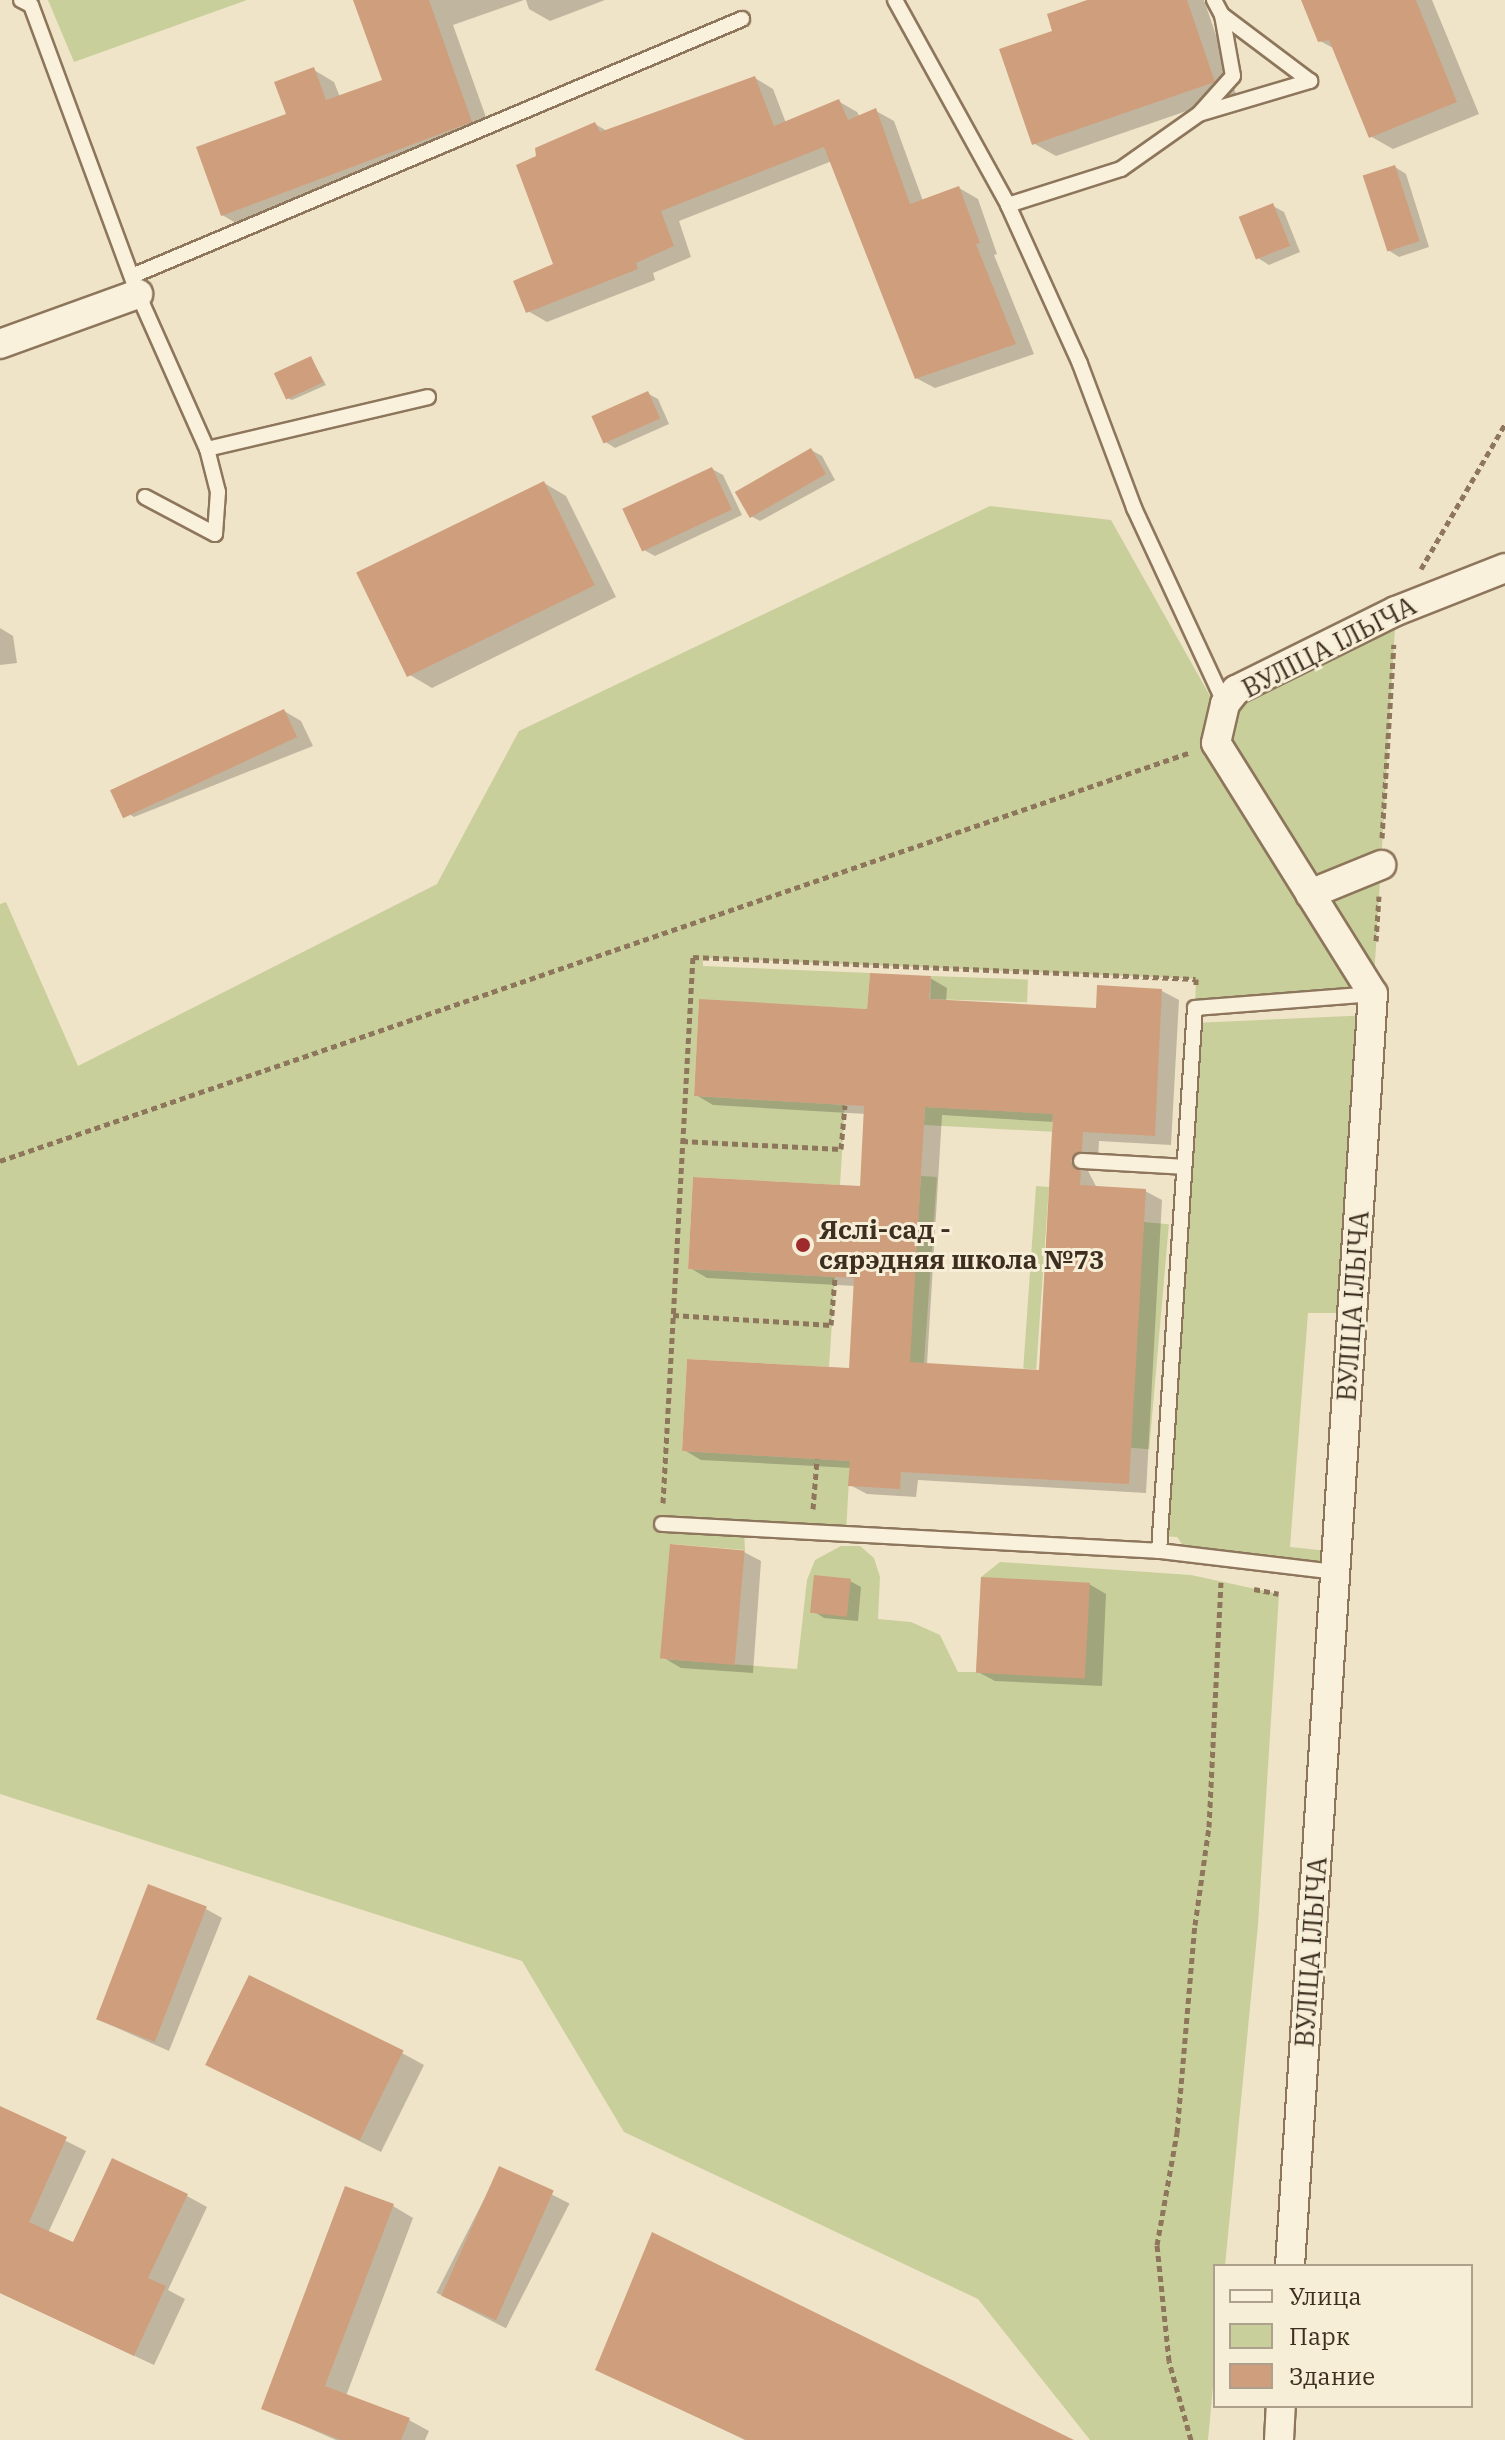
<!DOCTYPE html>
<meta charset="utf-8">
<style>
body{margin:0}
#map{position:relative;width:1505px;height:2440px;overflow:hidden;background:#f0e4c8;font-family:"IBM Plex Serif",serif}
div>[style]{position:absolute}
.green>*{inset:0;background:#c9cf9b;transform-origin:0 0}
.shadow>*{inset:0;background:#0003;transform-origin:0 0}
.building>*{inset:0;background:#cf9f7d;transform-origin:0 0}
.path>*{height:5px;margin-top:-2.5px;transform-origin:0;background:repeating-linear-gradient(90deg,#8d765c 0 6px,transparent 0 10px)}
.roads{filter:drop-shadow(2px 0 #8d765c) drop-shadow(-2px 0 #8d765c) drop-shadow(0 2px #8d765c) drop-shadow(0 -2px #8d765c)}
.lane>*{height:14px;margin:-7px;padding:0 7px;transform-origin:7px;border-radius:7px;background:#faf1dc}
.street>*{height:28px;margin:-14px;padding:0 14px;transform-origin:14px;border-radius:14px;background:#faf1dc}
.dots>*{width:22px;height:22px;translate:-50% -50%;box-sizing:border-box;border:4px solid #f7eed8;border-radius:50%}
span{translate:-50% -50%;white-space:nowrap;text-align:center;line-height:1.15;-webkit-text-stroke:6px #f7eed8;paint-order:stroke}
.street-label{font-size:26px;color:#3d2e20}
.poi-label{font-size:26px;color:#3d2e20;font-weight:700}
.left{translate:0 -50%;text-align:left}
.legend{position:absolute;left:1213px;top:2264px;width:260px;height:144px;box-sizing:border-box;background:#f7eed8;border:2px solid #ada18e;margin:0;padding:10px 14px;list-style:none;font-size:24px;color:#3d2e20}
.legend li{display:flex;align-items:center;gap:16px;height:40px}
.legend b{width:40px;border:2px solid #ada18e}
</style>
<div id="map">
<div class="green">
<i style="clip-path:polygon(48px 0,247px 0,74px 62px)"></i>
<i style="clip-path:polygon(990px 506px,1111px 520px,1214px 703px,1300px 899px,1356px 996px,1195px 1008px,1196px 979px,703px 958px,703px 966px,870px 973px,867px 1009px,699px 1000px,694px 1096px,845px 1105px,840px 1185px,693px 1177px,688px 1269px,835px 1277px,829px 1367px,687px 1359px,682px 1451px,850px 1461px,846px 1534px,744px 1530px,745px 1550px,671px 1544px,662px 1659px,797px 1669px,807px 1580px,815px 1560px,841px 1546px,860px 1546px,874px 1558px,880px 1577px,878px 1619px,911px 1622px,940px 1635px,958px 1672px,976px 1672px,981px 1577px,1000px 1562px,1191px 1575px,1279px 1594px,1258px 1925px,1225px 2266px,1215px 2266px,1215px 2365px,1208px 2440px,1090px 2440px,978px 2299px,624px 2132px,522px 1961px,0 1794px,0 904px,6px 902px,78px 1066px,437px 884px,519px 731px)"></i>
<i style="clip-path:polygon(1396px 611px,1382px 848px,1302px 881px,1216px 743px,1225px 704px)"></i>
<i style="clip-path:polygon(1381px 865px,1373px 994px,1326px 903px)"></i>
<i style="left:931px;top:976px;width:97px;height:23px;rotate:2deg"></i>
<i style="clip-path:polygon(1371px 1015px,1353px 1313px,1308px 1313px,1290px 1547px,1338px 1552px,1336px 1572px,1190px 1555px,1177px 1537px,1160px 1536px,1193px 1023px)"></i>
<i style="left:925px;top:1107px;width:128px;height:18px;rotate:3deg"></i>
<i style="left:921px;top:1176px;width:16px;height:187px;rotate:4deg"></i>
<i style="left:1036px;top:1186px;width:13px;height:183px;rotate:4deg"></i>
<i style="left:1144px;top:1222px;width:25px;height:226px;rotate:5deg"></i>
</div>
<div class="shadow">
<i style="clip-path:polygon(355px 0,524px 0,453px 25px,492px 134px,243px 227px,222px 215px,289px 115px,314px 70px,334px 82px,340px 97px,384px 81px)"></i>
<i style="clip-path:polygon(526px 0,605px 0,550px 21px,529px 9px)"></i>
<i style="clip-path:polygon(1094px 0,1204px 0,1236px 94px,1056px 156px,1033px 143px)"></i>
<i style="clip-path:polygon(1303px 0,1432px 0,1479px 114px,1393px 149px,1370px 136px,1335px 49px,1320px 41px)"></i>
<i style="clip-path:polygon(755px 78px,773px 89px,786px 123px,838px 101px,857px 112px,860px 117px,876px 111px,894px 121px,923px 201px,959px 188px,978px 199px,997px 254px,994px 255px,1034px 354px,935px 388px,916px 378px,832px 161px,679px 221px,691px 257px,653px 273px,655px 280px,547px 322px,528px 311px,555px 265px,595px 124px,607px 131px)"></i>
<i style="clip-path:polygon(1395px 167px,1406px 174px,1429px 247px,1399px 257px,1388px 250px)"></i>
<i style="clip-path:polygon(1273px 206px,1284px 212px,1300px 252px,1269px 265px,1258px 258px)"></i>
<i style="clip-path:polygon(311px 358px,326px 385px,292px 400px,287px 398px)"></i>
<i style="clip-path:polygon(647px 393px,658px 399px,669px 424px,615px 448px,604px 441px)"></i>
<i style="clip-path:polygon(811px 450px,822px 456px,835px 480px,760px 521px,749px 515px)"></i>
<i style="clip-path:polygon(712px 469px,723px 475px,742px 515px,655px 556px,644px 550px)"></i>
<i style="clip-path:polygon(544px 483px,566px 496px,616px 597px,432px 688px,410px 675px)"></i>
<i style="clip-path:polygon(0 628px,13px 636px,17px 663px,0 665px)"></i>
<i style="clip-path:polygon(284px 711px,301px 721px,313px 746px,134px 817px,117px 807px)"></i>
<i style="clip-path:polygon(evenodd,930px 978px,947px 988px,946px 1002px,1098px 1010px,1162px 991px,1179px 1000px,1171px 1145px,1099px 1141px,1098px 1161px,1087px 1169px,1097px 1188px,1145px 1191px,1162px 1200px,1146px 1493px,918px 1480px,916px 1497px,867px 1494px,850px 1485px,852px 1468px,701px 1460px,684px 1450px,851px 1370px,856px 1286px,707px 1278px,690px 1268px,862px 1188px,866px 1114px,713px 1105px,696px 1095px,930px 978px,942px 1115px,1054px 1122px,1041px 1372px,927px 1365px,942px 1115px)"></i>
<i style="clip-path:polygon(744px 1552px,761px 1561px,753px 1673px,681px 1668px,664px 1658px)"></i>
<i style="clip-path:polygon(850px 1581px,861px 1587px,858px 1621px,824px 1618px,813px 1611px)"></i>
<i style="clip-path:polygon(1089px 1584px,1106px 1594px,1102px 1686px,995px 1681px,978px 1672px)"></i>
<i style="clip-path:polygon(206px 1909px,222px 1918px,169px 2051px,97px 2019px)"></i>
<i style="clip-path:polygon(402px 2053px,424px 2065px,381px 2152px,208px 2065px)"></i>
<i style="clip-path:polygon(0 2108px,86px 2151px,48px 2233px,74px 2245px,187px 2196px,207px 2207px,168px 2290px,185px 2299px,154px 2365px,0 2293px)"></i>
<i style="left:500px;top:2168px;width:78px;height:140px;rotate:27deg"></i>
<i style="clip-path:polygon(393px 2206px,413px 2218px,346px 2396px,409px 2420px,429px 2431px,425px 2440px,336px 2440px,263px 2408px)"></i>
<i style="clip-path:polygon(597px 2369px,1069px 2440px,745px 2440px)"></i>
</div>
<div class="building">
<i style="clip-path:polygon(353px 0,429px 0,472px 122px,221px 216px,196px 147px,286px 114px,274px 82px,314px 67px,326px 100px,382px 80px)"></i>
<i style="clip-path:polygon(1087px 0,1187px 0,1215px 82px,1032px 145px,999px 49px,1052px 31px,1047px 14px)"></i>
<i style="clip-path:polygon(1301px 0,1416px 0,1457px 102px,1369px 138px,1329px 40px,1318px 42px)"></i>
<i style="clip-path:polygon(755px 76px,774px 126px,839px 99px,848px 120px,876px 108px,910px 204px,959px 186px,980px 243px,976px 244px,1016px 344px,915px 379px,824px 147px,661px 211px,674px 246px,636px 263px,638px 269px,526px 313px,513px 281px,553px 264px,516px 165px,536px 156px,535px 148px,595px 122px,600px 132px)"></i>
<i style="left:1395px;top:165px;width:80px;height:34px;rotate:72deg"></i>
<i style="left:1273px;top:203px;width:46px;height:37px;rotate:68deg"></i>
<i style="left:311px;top:356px;width:29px;height:41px;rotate:65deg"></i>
<i style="left:648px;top:391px;width:30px;height:62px;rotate:66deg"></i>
<i style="left:811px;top:448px;width:30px;height:88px;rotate:60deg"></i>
<i style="left:712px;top:467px;width:47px;height:99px;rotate:65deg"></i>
<i style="left:544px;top:481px;width:116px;height:209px;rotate:64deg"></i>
<i style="left:284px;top:709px;width:31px;height:192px;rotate:65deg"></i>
<i style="clip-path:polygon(evenodd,870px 973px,931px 976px,929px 999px,1096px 1008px,1097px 985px,1162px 989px,1155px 1136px,1083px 1132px,1082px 1151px,1071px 1160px,1072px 1166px,1081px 1171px,1080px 1185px,1146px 1189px,1129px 1484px,901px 1472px,900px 1489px,848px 1486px,850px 1461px,682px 1451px,687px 1359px,849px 1368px,854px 1278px,688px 1269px,693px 1177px,860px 1186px,864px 1106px,694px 1096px,699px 999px,867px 1009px,870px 973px,925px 1107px,1053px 1114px,1039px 1370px,910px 1362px,925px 1107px)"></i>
<i style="left:670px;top:1544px;width:75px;height:115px;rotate:5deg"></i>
<i style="left:814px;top:1575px;width:37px;height:38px;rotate:6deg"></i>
<i style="left:981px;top:1577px;width:109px;height:96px;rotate:3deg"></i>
<i style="left:148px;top:1884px;width:63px;height:145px;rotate:21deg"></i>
<i style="left:249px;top:1975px;width:172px;height:100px;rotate:26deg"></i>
<i style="clip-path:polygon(0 2106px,67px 2137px,29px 2222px,73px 2242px,112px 2158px,188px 2194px,148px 2278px,166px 2286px,134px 2356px,0 2293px)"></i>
<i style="left:499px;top:2166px;width:60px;height:142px;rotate:24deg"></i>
<i style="clip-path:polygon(345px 2186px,394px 2204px,325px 2386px,410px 2418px,401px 2440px,341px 2440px,261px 2409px)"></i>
<i style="clip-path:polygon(652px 2232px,1074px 2440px,746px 2440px,595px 2370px)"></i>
</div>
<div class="path">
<i style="left:1421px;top:569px;width:168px;rotate:-59.9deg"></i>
<i style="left:1382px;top:838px;width:194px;rotate:-86.5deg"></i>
<i style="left:1376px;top:941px;width:45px;rotate:-86.2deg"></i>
<i style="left:682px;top:1141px;width:159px;rotate:2.9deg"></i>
<i style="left:841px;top:1149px;width:44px;rotate:-84.8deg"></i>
<i style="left:0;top:1161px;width:1259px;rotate:-18.95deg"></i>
<i style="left:673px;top:1315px;width:158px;rotate:3.6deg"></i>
<i style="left:831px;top:1325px;width:48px;rotate:-85.2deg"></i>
<i style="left:663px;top:1503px;width:547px;rotate:-86.86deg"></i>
<i style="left:693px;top:957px;width:503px;rotate:2.5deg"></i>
<i style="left:1196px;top:979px;width:7px;rotate:90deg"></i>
<i style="left:813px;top:1509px;width:50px;rotate:-85.4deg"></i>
<i style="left:1254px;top:1589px;width:25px;rotate:11deg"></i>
<i style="left:1191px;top:2440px;width:82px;rotate:-105.6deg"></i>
<i style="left:1169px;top:2361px;width:117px;rotate:-95.9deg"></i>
<i style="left:1157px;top:2245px;width:114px;rotate:-79.9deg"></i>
<i style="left:1177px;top:2133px;width:209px;rotate:-85.1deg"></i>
<i style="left:1195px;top:1925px;width:99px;rotate:-81.9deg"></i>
<i style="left:1209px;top:1827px;width:245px;rotate:-87.2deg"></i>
</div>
<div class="roads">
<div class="lane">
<i style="left:21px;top:0;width:11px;rotate:27deg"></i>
<i style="left:31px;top:5px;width:308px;rotate:69.7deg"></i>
<i style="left:138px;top:294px;width:170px;rotate:66deg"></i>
<i style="left:207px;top:449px;width:227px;rotate:-13.2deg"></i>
<i style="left:895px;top:0;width:234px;rotate:61.1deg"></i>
<i style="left:1008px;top:205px;width:175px;rotate:65.6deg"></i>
<i style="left:1080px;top:364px;width:154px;rotate:69.4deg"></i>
<i style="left:1134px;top:508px;width:216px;rotate:65.1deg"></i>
<i style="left:1202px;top:113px;width:113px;rotate:-16.5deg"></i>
<i style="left:1310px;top:81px;width:110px;rotate:-143.1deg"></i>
<i style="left:1008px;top:205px;width:119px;rotate:-17.7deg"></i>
<i style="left:1121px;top:169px;width:95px;rotate:-35.2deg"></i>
<i style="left:1199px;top:114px;width:51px;rotate:-48.2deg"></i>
<i style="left:1233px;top:76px;width:62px;rotate:-100.2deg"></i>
<i style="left:1222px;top:15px;width:17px;rotate:-118deg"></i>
<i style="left:132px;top:276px;width:662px;rotate:-22.85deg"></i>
<i style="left:145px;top:497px;width:79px;rotate:27.9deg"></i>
<i style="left:215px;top:534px;width:42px;rotate:-85.9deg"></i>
<i style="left:218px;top:492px;width:44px;rotate:-104.3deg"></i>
<i style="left:1081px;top:1161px;width:103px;rotate:3.3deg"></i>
<i style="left:662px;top:1524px;width:498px;rotate:3.1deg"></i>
<i style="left:1336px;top:1572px;width:178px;rotate:-173.2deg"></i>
<i style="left:1159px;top:1551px;width:544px;rotate:-86.21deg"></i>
<i style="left:1195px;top:1008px;width:179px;rotate:-4.5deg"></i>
</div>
<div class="street">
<i style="left:0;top:344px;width:147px;rotate:-19.9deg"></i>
<i style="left:1310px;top:894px;width:77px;rotate:-22.2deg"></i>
<i style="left:1290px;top:2266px;width:1275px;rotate:-86.27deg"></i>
<i style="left:1373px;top:994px;width:296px;rotate:-122deg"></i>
<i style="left:1216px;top:743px;width:40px;rotate:-77deg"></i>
<i style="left:1225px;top:704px;width:18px;rotate:-52deg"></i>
<i style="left:1236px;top:690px;width:178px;rotate:-26.3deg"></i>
<i style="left:1396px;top:611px;width:117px;rotate:-21.5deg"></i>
<i style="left:1279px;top:2440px;width:34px;rotate:-87deg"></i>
</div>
</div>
<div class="dots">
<i style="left:803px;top:1245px;background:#9e2a2b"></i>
</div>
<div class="street-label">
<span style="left:1329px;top:647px;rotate:-27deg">ВУЛІЦА ІЛЬІЧА</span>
<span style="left:1353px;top:1306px;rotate:-86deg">ВУЛІЦА ІЛЬІЧА</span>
<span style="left:1311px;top:1952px;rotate:-86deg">ВУЛІЦА ІЛЬІЧА</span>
</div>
<div class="poi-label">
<span class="left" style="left:819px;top:1245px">Яслі-сад -<br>сярэдняя школа №73</span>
</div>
<ul class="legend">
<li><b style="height:10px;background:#faf1dc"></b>Улица</li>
<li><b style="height:22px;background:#c9cf9b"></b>Парк</li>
<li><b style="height:22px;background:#cf9f7d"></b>Здание</li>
</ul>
</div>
